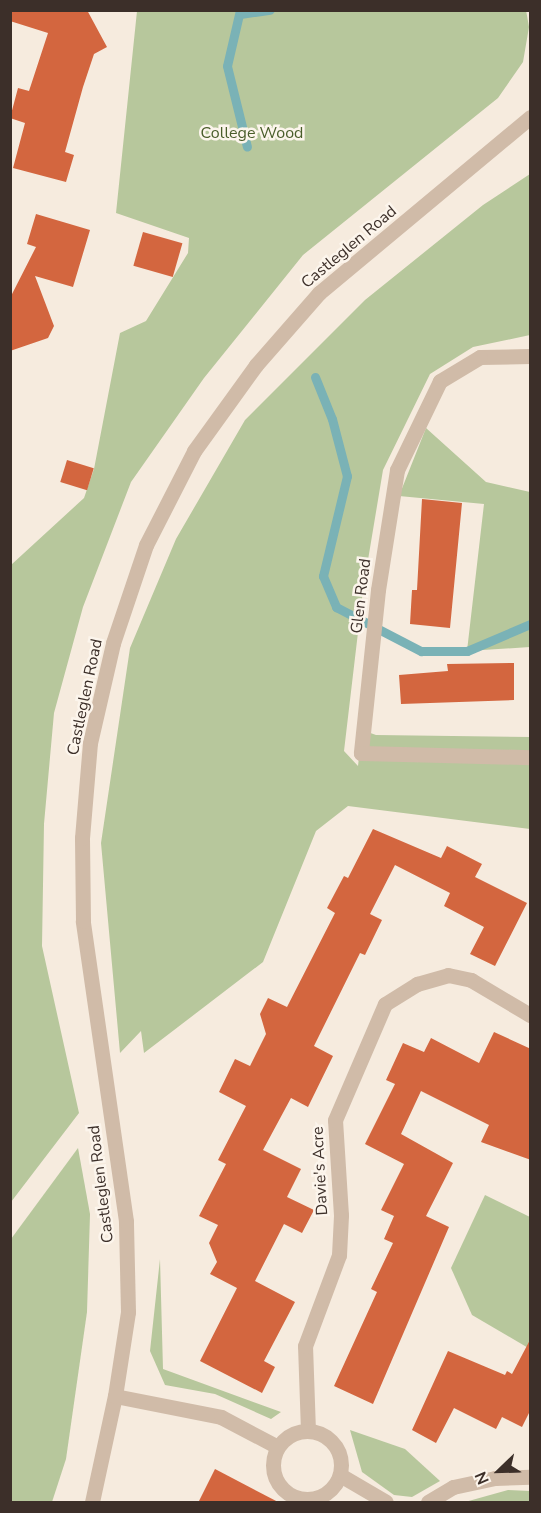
<!DOCTYPE html>
<style>
body{margin:0}
#map{position:relative;width:541px;height:1513px;overflow:hidden;background:#f6ebde;font-family:"Nunito Sans",sans-serif}
div>[style]{position:absolute}
.green>*{inset:0;background:#b7c79c}
.stream>*{height:9px;margin:-4.5px;padding:0 4.5px;transform-origin:4.5px;border-radius:4.5px;background:#7ab2b6}
.building>*{inset:0;background:#d3663f;transform-origin:0 0}
.minor>*{height:15px;margin:-7.5px;padding:0 7.5px;transform-origin:7.5px;border-radius:7.5px;background:#d0bba8}
.minor>.ring{margin:-7.5px;padding:0;box-sizing:content-box;background:none;border:15px solid #d0bba8;border-radius:50%}
.tertiary>*{height:15px;margin:-7.5px;padding:0 7.5px;transform-origin:7.5px;border-radius:7.5px;background:#d0bba8}
span{translate:-50% -50%;white-space:nowrap;text-align:center;line-height:1.15;-webkit-text-stroke:5px #fcf5ec;paint-order:stroke}
.park-label{font-size:16px;color:#495d2a}
.street-label{font-size:16px;color:#3c2f29}
.frame{position:absolute;inset:0;border:12px solid #3c2f29;pointer-events:none}
.north{position:absolute;left:469px;top:1441px;width:60px;height:60px;-webkit-text-stroke:4px #fcf5ec;paint-order:stroke;rotate:247deg;font-size:16px;font-weight:700;line-height:24px;text-align:center;color:#3c2f29}
.north::after{content:'';display:block;margin:auto;width:21px;height:27px;background:#3c2f29;clip-path:polygon(50% 0,100% 100%,50% 72%,0 100%)}
</style>
<div id="map">
<div class="green">
<i style="clip-path:polygon(137px 11px,526px 10px,529px 27px,523px 62px,498px 98px,303px 255px,204px 378px,131px 482px,83px 607px,54px 713px,44px 824px,42px 946px,79px 1113px,11px 1202px,11px 565px,84px 498px,94px 469px,120px 333px,146px 321px,188px 253px,189px 238px,116px 213px)"></i>
<i style="clip-path:polygon(530px 174px,530px 335px,473px 347px,430px 374px,383px 470px,363px 590px,344px 751px,358px 766px,362px 730px,376px 735px,530px 737px,530px 829px,348px 806px,316px 831px,263px 962px,144px 1053px,141px 1031px,120px 1053px,101px 843px,130px 648px,176px 539px,245px 420px,365px 300px,483px 205px)"></i>
<i style="clip-path:polygon(426px 428px,486px 482px,530px 492px,530px 647px,467px 651px,484px 504px,399px 496px)"></i>
<i style="clip-path:polygon(78px 1148px,90px 1214px,87px 1312px,66px 1459px,52px 1502px,11px 1502px,11px 1239px)"></i>
<i style="clip-path:polygon(485px 1195px,530px 1217px,530px 1349px,472px 1315px,451px 1268px)"></i>
<i style="clip-path:polygon(160px 1259px,163px 1369px,281px 1412px,271px 1419px,215px 1394px,165px 1385px,150px 1351px)"></i>
<i style="clip-path:polygon(350px 1430px,405px 1449px,440px 1481px,412px 1497px,394px 1495px,362px 1472px)"></i>
<i style="clip-path:polygon(508px 1490px,530px 1491px,530px 1502px,465px 1502px)"></i>
</div>
<div class="stream">
<i style="left:240px;top:10px;width:57px;rotate:103.1deg"></i>
<i style="left:227px;top:66px;width:83px;rotate:76.1deg"></i>
<i style="left:240px;top:14px;width:30px;rotate:-8deg"></i>
<i style="left:315px;top:377px;width:45px;rotate:68deg"></i>
<i style="left:332px;top:419px;width:59px;rotate:75.3deg"></i>
<i style="left:347px;top:476px;width:103px;rotate:103.5deg"></i>
<i style="left:323px;top:576px;width:34px;rotate:67deg"></i>
<i style="left:336px;top:607px;width:96px;rotate:27.4deg"></i>
<i style="left:421px;top:651px;width:46px"></i>
<i style="left:467px;top:651px;width:69px;rotate:-23.2deg"></i>
</div>
<div class="building">
<i style="clip-path:polygon(10px 10px,87px 10px,107px 47px,94px 54px,83px 87px,65px 152px,74px 155px,66px 182px,13px 168px,25px 123px,10px 118px,18px 88px,29px 91px,48px 33px,10px 21px)"></i>
<i style="clip-path:polygon(36px 214px,90px 230px,73px 287px,35px 276px,54px 326px,48px 338px,10px 351px,10px 298px,36px 247px,27px 244px)"></i>
<i style="left:143px;top:232px;width:41px;height:35px;rotate:16deg"></i>
<i style="left:67px;top:460px;width:28px;height:23px;rotate:17deg"></i>
<i style="clip-path:polygon(422px 499px,462px 503px,450px 628px,410px 624px,412px 590px,417px 590px)"></i>
<i style="clip-path:polygon(514px 663px,514px 700px,401px 704px,399px 675px,448px 671px,447px 664px)"></i>
<i style="clip-path:polygon(373px 829px,441px 858px,447px 846px,482px 864px,475px 877px,527px 903px,495px 966px,470px 954px,484px 927px,444px 906px,450px 893px,395px 865px,370px 914px,382px 920px,365px 955px,360px 953px,314px 1046px,333px 1056px,308px 1107px,291px 1098px,263px 1150px,301px 1169px,287px 1197px,314px 1210px,302px 1233px,284px 1224px,255px 1281px,295px 1302px,264px 1361px,275px 1367px,262px 1393px,200px 1361px,237px 1288px,210px 1274px,217px 1262px,209px 1243px,218px 1225px,199px 1216px,226px 1164px,218px 1160px,246px 1106px,219px 1092px,235px 1059px,250px 1066px,266px 1034px,260px 1014px,268px 998px,287px 1007px,335px 913px,327px 908px,344px 876px,348px 878px)"></i>
<i style="clip-path:polygon(494px 1032px,531px 1049px,531px 1160px,481px 1142px,489px 1125px,421px 1091px,401px 1134px,453px 1163px,426px 1216px,449px 1227px,373px 1404px,334px 1386px,377px 1292px,371px 1289px,393px 1243px,384px 1239px,394px 1216px,381px 1210px,404px 1164px,365px 1144px,395px 1084px,386px 1080px,403px 1043px,424px 1052px,431px 1038px,479px 1063px)"></i>
<i style="clip-path:polygon(531px 1338px,531px 1409px,522px 1427px,502px 1417px,496px 1429px,454px 1408px,436px 1443px,412px 1430px,448px 1351px,505px 1375px,507px 1371px,512px 1374px)"></i>
<i style="clip-path:polygon(215px 1469px,280px 1503px,198px 1503px)"></i>
</div>
<div class="minor">
<i style="left:530px;top:356px;width:50px;rotate:178.9deg"></i>
<i style="left:480px;top:357px;width:47px;rotate:149deg"></i>
<i style="left:440px;top:381px;width:99px;rotate:115.8deg"></i>
<i style="left:397px;top:470px;width:121px;rotate:99deg"></i>
<i style="left:378px;top:590px;width:164px;rotate:96deg"></i>
<i style="left:361px;top:753px;width:169px;rotate:1.4deg"></i>
<i style="left:115px;top:1396px;width:108px;rotate:11.2deg"></i>
<i style="left:221px;top:1417px;width:64px;rotate:27.8deg"></i>
<i style="left:308px;top:1431px;width:85px;rotate:-92deg"></i>
<i style="left:305px;top:1346px;width:97px;rotate:-69.5deg"></i>
<i style="left:339px;top:1255px;width:40px;rotate:-87.1deg"></i>
<i style="left:341px;top:1215px;width:95px;rotate:-93.6deg"></i>
<i style="left:335px;top:1120px;width:126px;rotate:-66.7deg"></i>
<i style="left:385px;top:1004px;width:38px;rotate:-32deg"></i>
<i style="left:417px;top:984px;width:32px;rotate:-16deg"></i>
<i style="left:448px;top:975px;width:24px;rotate:12deg"></i>
<i style="left:471px;top:980px;width:69px;rotate:30.7deg"></i>
<i class="ring" style="left:273px;top:1431px;width:53px;height:53px"></i>
<i style="left:340px;top:1475px;width:53px;rotate:30.4deg"></i>
<i style="left:428px;top:1502px;width:29px;rotate:-31deg"></i>
<i style="left:453px;top:1487px;width:43px;rotate:-12.1deg"></i>
<i style="left:495px;top:1478px;width:35px;rotate:-2deg"></i>
</div>
<div class="tertiary">
<i style="left:92px;top:1502px;width:108px;rotate:-77.8deg"></i>
<i style="left:115px;top:1396px;width:85px;rotate:-81.2deg"></i>
<i style="left:128px;top:1312px;width:91px;rotate:-91.3deg"></i>
<i style="left:126px;top:1221px;width:303px;rotate:-98.2deg"></i>
<i style="left:83px;top:921px;width:83px;rotate:-90.7deg"></i>
<i style="left:82px;top:838px;width:95px;rotate:-85.2deg"></i>
<i style="left:90px;top:743px;width:103px;rotate:-77deg"></i>
<i style="left:113px;top:643px;width:103px;rotate:-71.4deg"></i>
<i style="left:146px;top:545px;width:106px;rotate:-62.9deg"></i>
<i style="left:194px;top:451px;width:106px;rotate:-54.2deg"></i>
<i style="left:256px;top:365px;width:96px;rotate:-48.8deg"></i>
<i style="left:319px;top:293px;width:275px;rotate:-39.8deg"></i>
</div>
<div class="park-label">
<span style="left:252px;top:133px">College Wood</span>
</div>
<div class="street-label">
<span style="left:349px;top:247px;rotate:-40deg">Castleglen Road</span>
<span style="left:361px;top:596px;rotate:-83deg">Glen Road</span>
<span style="left:85px;top:697px;rotate:-78deg">Castleglen Road</span>
<span style="left:320px;top:1171px;rotate:-93deg">Davie's Acre</span>
<span style="left:101px;top:1184px;rotate:-97deg">Castleglen Road</span>
</div>
<div class="frame"></div>
<div class="north">N</div>
</div>
